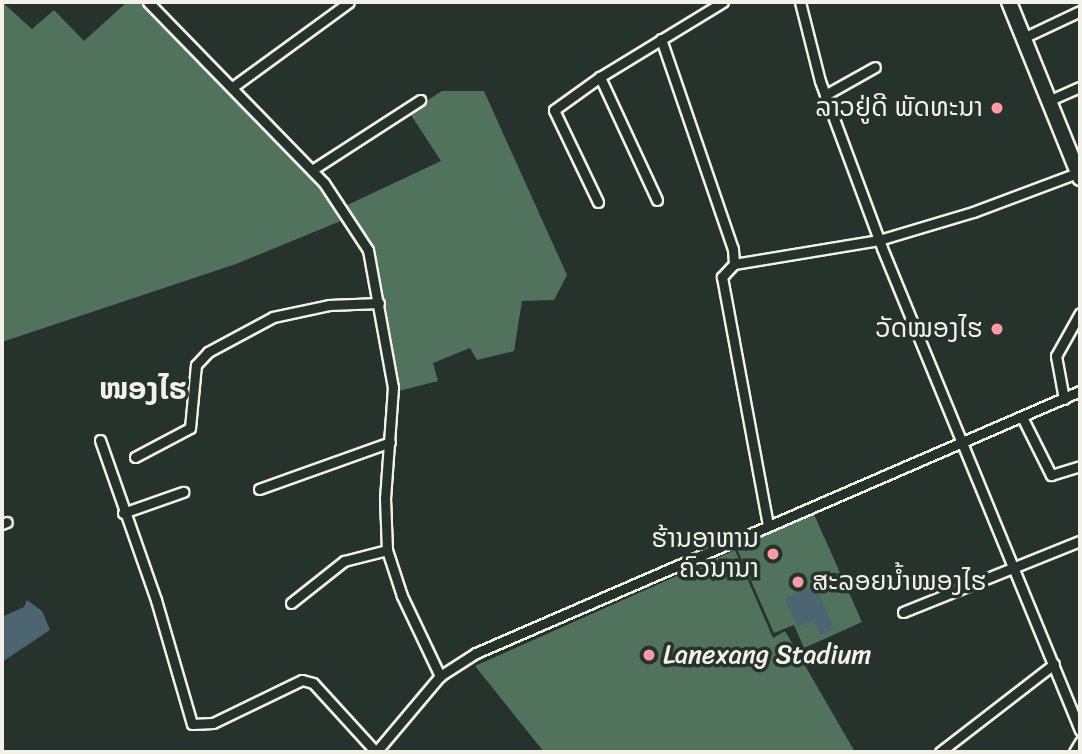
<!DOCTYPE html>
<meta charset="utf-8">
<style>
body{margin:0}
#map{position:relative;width:1082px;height:754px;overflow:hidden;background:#26332d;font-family:Sriracha,"Noto Sans Lao",sans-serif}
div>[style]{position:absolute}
.green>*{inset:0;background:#51725c}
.water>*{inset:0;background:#4c6571}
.roads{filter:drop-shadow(2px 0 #f4f1e8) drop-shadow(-2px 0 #f4f1e8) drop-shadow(0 2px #f4f1e8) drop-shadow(0 -2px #f4f1e8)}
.minor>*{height:9px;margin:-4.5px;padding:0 4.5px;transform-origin:4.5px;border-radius:4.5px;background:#26332d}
.primary>*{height:14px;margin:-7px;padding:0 7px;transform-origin:7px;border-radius:7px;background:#26332d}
.dots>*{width:19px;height:19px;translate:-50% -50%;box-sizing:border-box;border:4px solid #26332d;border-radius:50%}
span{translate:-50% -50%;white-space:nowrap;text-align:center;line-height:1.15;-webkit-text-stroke:7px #26332d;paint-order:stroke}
.poi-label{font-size:26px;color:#f4f1e8}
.right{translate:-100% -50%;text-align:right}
.left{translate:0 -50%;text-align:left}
.quarter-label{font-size:30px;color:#f4f1e8;font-weight:700}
.frame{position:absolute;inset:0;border:4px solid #f4f1e8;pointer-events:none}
</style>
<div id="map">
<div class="green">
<i style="clip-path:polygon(2px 2px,32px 29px,54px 10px,84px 41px,127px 2px,148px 2px,343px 207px,441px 161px,409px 112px,442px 91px,484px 91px,567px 275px,554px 300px,522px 301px,514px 351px,477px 360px,470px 348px,433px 363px,438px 381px,391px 393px,363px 247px,348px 218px,236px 264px,2px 342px)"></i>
<i style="clip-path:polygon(812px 510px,862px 622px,804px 648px,794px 625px,774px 633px,734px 542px)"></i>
<i style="clip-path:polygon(735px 550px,773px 638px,785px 631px,855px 752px,544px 752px,475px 666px)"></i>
</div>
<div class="water">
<i style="clip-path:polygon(815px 585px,834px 629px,820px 635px,814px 620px,798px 627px,785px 598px)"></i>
<i style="clip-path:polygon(27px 600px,42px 611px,50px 630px,2px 662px,2px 617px,24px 607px)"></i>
</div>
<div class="roads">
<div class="minor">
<i style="left:148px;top:2px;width:252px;rotate:45.8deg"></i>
<i style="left:324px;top:183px;width:80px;rotate:56.7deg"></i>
<i style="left:368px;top:250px;width:139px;rotate:79.7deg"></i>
<i style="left:393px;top:387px;width:111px;rotate:94.1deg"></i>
<i style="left:385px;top:498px;width:52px;rotate:87.8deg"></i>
<i style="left:387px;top:550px;width:48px;rotate:71.9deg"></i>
<i style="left:402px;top:596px;width:89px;rotate:64.6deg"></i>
<i style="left:800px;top:2px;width:81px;rotate:75.8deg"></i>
<i style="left:820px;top:81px;width:178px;rotate:69.6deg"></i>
<i style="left:882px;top:248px;width:521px;rotate:67.67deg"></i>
<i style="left:1023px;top:38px;width:63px;rotate:-25.3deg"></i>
<i style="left:661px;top:39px;width:222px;rotate:71.1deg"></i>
<i style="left:733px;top:249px;width:15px;rotate:86deg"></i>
<i style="left:734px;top:264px;width:18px;rotate:133deg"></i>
<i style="left:722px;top:277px;width:253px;rotate:79.5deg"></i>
<i style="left:234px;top:86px;width:142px;rotate:-36.1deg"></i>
<i style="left:825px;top:95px;width:57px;rotate:-29.2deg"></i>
<i style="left:1048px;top:101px;width:35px;rotate:-24deg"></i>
<i style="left:312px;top:170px;width:129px;rotate:-32.9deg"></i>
<i style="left:657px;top:200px;width:136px;rotate:-114.9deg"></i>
<i style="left:600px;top:77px;width:144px;rotate:-31.4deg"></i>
<i style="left:598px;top:202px;width:102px;rotate:-115.6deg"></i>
<i style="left:554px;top:110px;width:57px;rotate:-35.7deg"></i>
<i style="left:734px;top:264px;width:147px;rotate:-9.4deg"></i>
<i style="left:879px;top:240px;width:98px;rotate:-16.6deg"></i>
<i style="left:973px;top:212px;width:114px;rotate:-20.5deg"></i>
<i style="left:1064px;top:399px;width:44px;rotate:-100.5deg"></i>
<i style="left:1056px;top:356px;width:49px;rotate:-60.8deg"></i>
<i style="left:1022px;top:417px;width:65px;rotate:63.4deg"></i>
<i style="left:1051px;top:475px;width:30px;rotate:-17deg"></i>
<i style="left:100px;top:440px;width:170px;rotate:70.7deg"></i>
<i style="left:156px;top:600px;width:129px;rotate:73.8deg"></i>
<i style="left:192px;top:724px;width:21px;rotate:-3deg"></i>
<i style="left:213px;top:723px;width:99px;rotate:-25.8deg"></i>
<i style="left:302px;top:680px;width:11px;rotate:15deg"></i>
<i style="left:313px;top:683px;width:93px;rotate:47.6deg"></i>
<i style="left:135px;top:457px;width:62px;rotate:-27.8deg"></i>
<i style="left:190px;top:428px;width:63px;rotate:-84.6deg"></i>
<i style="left:196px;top:365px;width:18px;rotate:-47deg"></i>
<i style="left:208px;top:352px;width:74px;rotate:-28.3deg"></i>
<i style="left:273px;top:317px;width:57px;rotate:-12.1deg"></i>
<i style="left:329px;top:305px;width:50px;rotate:-2.3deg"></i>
<i style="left:259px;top:489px;width:139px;rotate:-19.7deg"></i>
<i style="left:123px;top:513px;width:64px;rotate:-19.3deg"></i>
<i style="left:2px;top:524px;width:5px;rotate:-22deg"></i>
<i style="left:291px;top:603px;width:68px;rotate:-38.4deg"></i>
<i style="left:344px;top:561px;width:44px;rotate:-14.3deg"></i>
<i style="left:903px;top:612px;width:191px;rotate:-21.9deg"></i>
<i style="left:376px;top:752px;width:99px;rotate:-49.9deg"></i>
<i style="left:440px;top:676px;width:43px;rotate:-32.6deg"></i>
<i style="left:476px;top:653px;width:658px;rotate:-23.45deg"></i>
<i style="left:940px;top:752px;width:144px;rotate:-37.7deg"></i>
<i style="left:1074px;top:752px;width:12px;rotate:-59deg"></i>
</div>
<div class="primary">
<i style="left:1009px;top:2px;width:190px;rotate:68deg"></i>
</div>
</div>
<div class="dots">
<i style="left:997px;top:108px;background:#ff9aa2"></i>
<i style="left:997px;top:329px;background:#ff9aa2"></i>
<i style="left:773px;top:554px;background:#ff9aa2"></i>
<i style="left:798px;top:582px;background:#ff9aa2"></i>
<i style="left:649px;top:655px;background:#ff9aa2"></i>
</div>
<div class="poi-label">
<span class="right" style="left:983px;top:108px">ລາວຢູ່ດີ ພັດທະນາ</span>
<span class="right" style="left:983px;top:329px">ວັດໝອງໄຮ</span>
<span class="right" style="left:759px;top:554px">ຮ້ານອາຫານ<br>ຄົວນານາ</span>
<span class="left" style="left:812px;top:582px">ສະລອຍນ້ຳໝອງໄຮ</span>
<span class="left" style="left:663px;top:655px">Lanexang Stadium</span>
</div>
<div class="quarter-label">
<span style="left:143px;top:389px">ໜອງໄຮ</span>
</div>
<div class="frame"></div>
</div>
